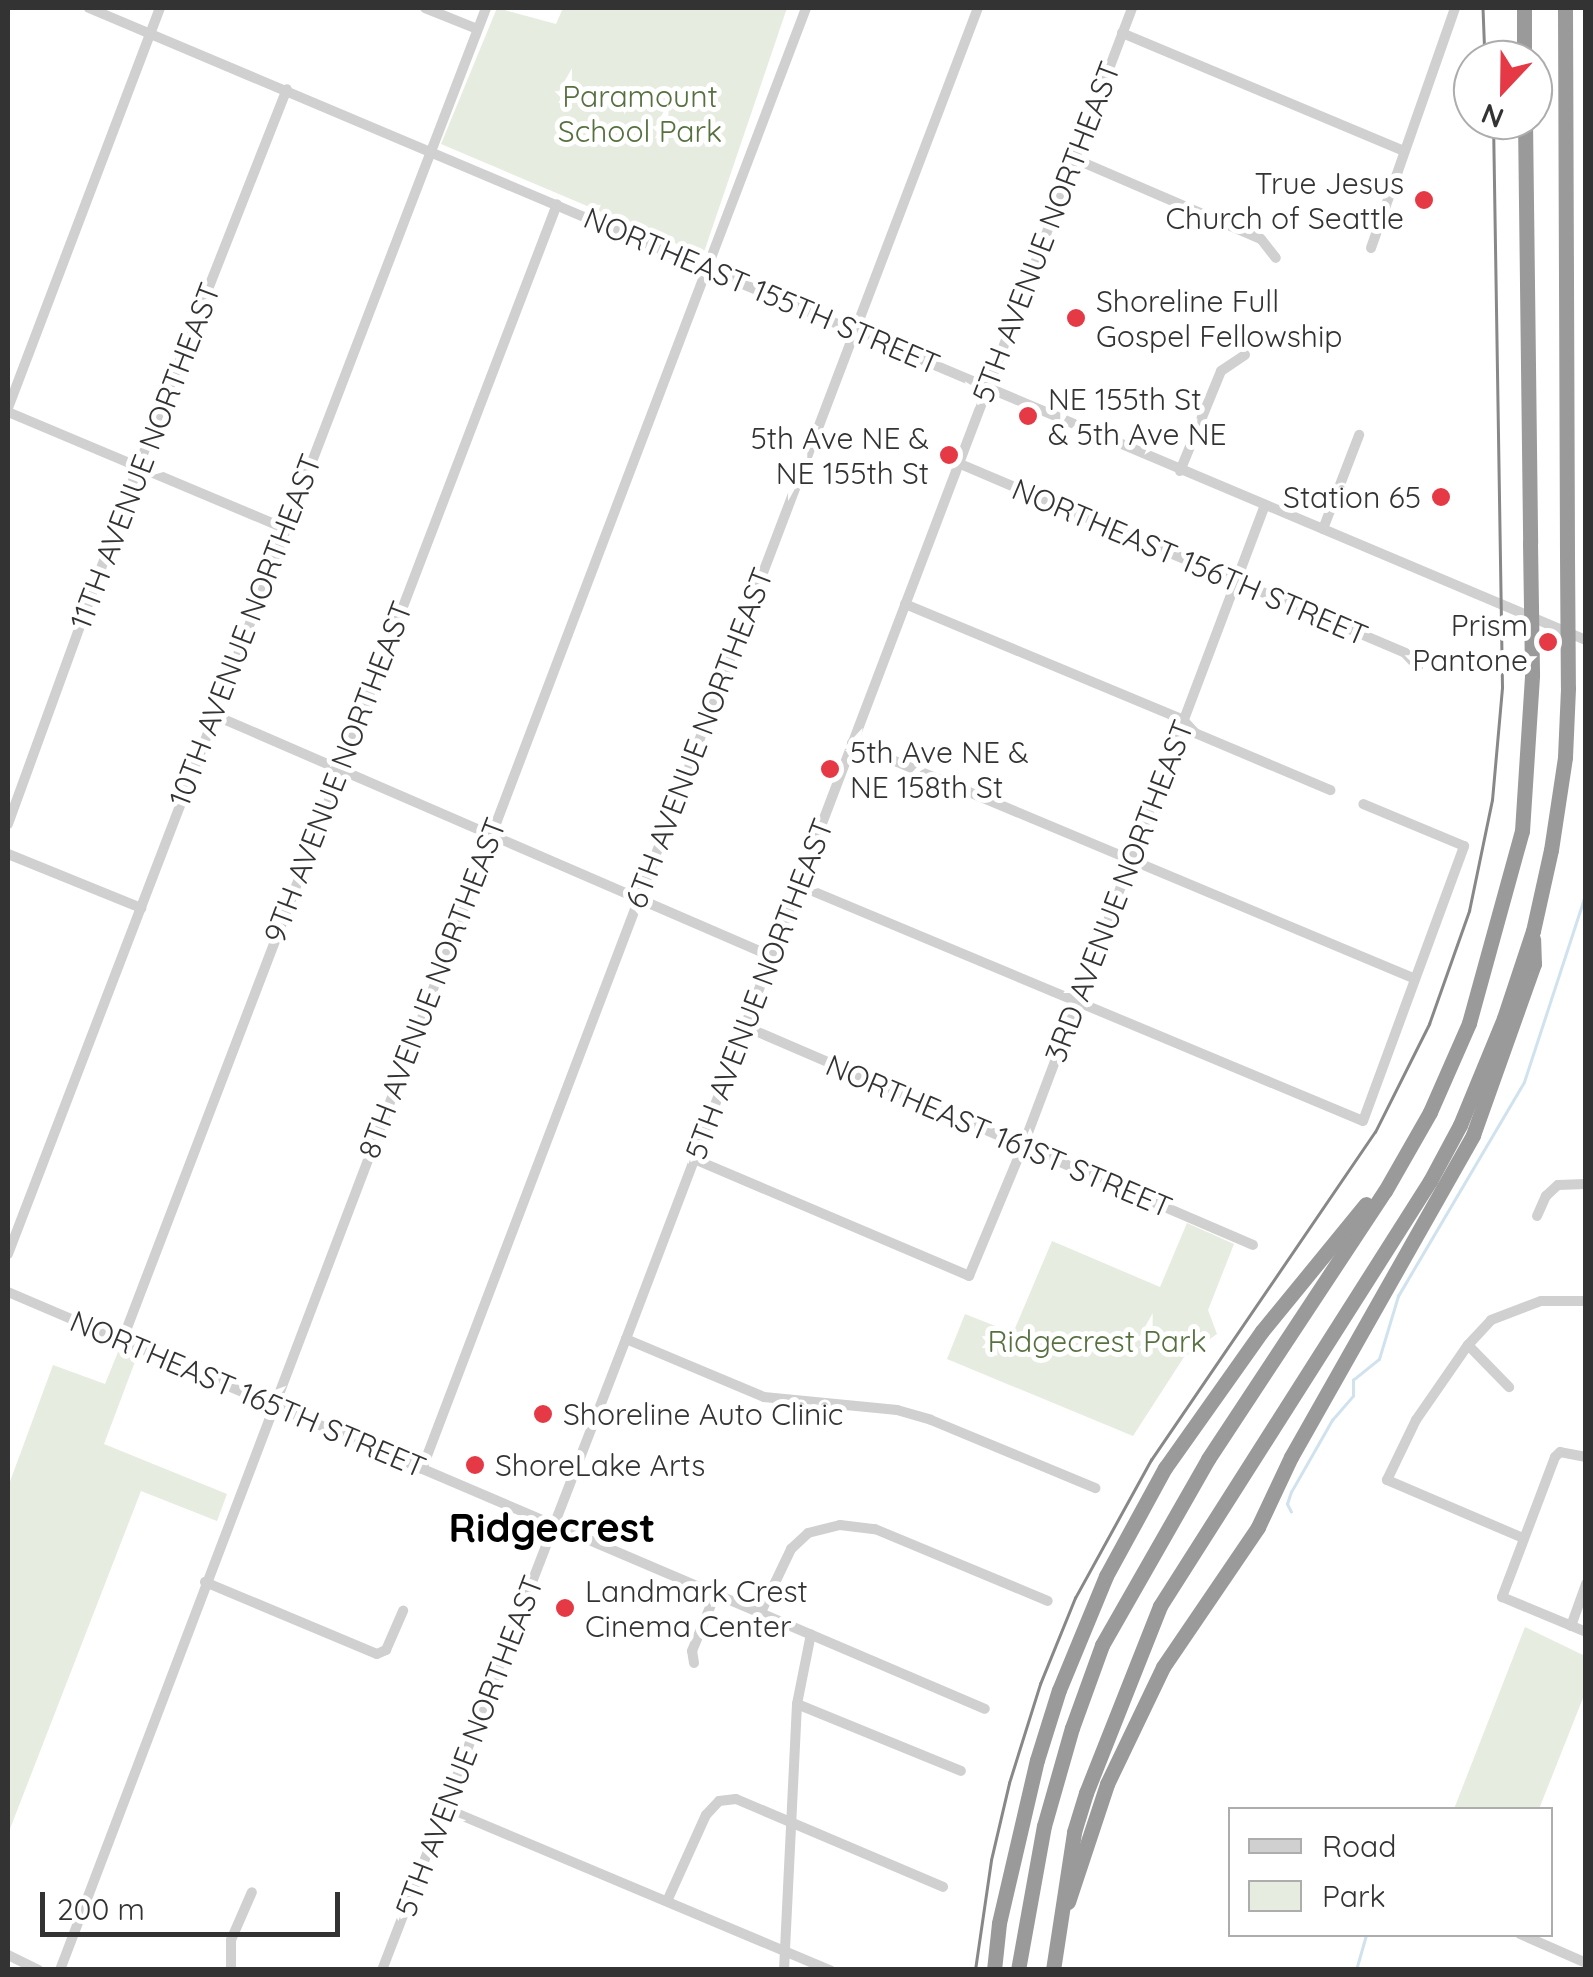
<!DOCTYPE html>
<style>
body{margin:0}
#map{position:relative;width:1593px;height:1977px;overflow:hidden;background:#fff;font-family:Quicksand,sans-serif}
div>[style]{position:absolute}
.green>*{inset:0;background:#e6ecdf}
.stream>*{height:2.5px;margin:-1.25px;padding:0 1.25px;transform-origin:1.25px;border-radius:1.25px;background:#cfe2ee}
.minor>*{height:10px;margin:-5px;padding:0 5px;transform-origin:5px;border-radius:5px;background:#d0d0d0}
.highway>*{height:15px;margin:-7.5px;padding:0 7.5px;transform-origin:7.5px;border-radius:7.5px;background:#9a9a9a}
.tram>*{height:2.5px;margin:-1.25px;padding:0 1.25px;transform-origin:1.25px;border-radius:1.25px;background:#888}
.highway-bridge>*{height:15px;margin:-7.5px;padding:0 7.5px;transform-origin:7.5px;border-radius:7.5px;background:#9a9a9a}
.dots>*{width:28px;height:28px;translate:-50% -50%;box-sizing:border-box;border:5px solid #fff;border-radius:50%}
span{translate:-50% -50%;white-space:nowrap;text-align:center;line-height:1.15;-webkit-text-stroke:10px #fff;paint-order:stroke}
.park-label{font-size:30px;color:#56703f}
.poi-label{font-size:30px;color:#333}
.right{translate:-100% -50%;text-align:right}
.left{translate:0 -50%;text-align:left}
.street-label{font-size:30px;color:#333}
.district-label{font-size:40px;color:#000;font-weight:700}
.frame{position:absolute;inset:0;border:10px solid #333;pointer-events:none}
.legend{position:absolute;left:1228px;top:1807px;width:325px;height:130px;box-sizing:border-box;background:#fff;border:2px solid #adadad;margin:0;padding:12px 18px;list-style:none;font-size:30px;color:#333}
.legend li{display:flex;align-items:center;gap:20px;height:50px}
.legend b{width:50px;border:2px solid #adadad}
.north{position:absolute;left:1453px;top:40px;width:100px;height:100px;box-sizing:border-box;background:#fff;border:2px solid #adadad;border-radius:50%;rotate:202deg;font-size:28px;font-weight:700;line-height:40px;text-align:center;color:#333}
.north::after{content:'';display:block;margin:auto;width:35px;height:45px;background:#e63946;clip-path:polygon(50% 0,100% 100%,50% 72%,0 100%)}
.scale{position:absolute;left:40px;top:1892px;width:300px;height:45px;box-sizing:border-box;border:5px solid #333;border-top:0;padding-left:12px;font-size:30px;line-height:35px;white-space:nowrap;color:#333;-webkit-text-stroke:8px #fff;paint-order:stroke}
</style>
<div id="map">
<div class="green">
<i style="clip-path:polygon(497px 8px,556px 24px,563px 8px,787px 8px,703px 255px,441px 144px)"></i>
<i style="clip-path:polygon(1187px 1223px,1234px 1244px,1208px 1310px,1217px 1334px,1184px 1357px,1133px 1436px,947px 1359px,965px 1314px,1013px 1333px,1052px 1241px,1160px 1287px)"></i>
<i style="clip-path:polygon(118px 1352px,136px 1359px,104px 1444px,227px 1494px,217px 1521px,141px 1491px,8px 1834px,8px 1487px,53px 1365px,105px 1384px)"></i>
<i style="clip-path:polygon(1525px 1627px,1585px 1656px,1585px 1693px,1539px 1809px,1454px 1809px)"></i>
</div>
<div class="stream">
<i style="left:1291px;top:1512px;width:9px;rotate:-117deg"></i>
<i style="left:1287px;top:1504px;width:13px;rotate:-72deg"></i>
<i style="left:1291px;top:1492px;width:83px;rotate:-60.3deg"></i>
<i style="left:1332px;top:1420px;width:32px;rotate:-49deg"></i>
<i style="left:1353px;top:1396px;width:16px;rotate:-90deg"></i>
<i style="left:1353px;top:1380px;width:33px;rotate:-39deg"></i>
<i style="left:1379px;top:1359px;width:66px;rotate:-73.2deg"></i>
<i style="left:1398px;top:1296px;width:248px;rotate:-59.5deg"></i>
<i style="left:1524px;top:1082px;width:200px;rotate:-71.9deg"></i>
<i style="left:1356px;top:1970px;width:37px;rotate:-74deg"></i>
</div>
<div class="minor">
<i style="left:89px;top:8px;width:1625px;rotate:22.89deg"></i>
<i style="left:425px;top:8px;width:56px;rotate:22deg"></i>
<i style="left:1122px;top:33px;width:306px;rotate:22.7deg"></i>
<i style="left:1075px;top:159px;width:202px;rotate:23.3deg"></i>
<i style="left:1261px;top:239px;width:24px;rotate:52deg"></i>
<i style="left:1371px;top:248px;width:254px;rotate:-70.7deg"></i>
<i style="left:8px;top:408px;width:428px;rotate:-69.2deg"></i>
<i style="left:8px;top:412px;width:299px;rotate:22.8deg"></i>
<i style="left:958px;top:463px;width:486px;rotate:23deg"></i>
<i style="left:1405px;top:653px;width:19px;rotate:47deg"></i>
<i style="left:1180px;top:471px;width:108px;rotate:-67.7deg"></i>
<i style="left:1221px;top:371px;width:29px;rotate:-34deg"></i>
<i style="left:1323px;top:529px;width:101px;rotate:-69deg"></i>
<i style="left:905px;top:604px;width:301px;rotate:22.6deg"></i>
<i style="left:1183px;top:720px;width:18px;rotate:47deg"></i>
<i style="left:1195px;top:733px;width:147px;rotate:22.9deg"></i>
<i style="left:214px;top:715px;width:607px;rotate:23.4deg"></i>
<i style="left:852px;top:743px;width:608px;rotate:22.73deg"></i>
<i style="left:8px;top:824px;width:380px;rotate:-70deg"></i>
<i style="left:138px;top:467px;width:406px;rotate:-68.5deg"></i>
<i style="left:8px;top:854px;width:144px;rotate:22.1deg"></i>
<i style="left:798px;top:885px;width:612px;rotate:22.67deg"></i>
<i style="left:1363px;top:1121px;width:293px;rotate:-69.8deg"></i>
<i style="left:1464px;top:846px;width:109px;rotate:-157.4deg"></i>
<i style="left:744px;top:1026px;width:554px;rotate:23.28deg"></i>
<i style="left:694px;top:1159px;width:299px;rotate:23deg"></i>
<i style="left:969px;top:1276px;width:141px;rotate:-67.4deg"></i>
<i style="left:1023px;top:1146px;width:685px;rotate:-69.32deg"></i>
<i style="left:1537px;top:1216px;width:22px;rotate:-66deg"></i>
<i style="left:1546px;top:1196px;width:16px;rotate:-43deg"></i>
<i style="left:1558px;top:1185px;width:28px;rotate:-2deg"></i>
<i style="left:8px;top:1254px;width:1335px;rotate:-69.01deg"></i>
<i style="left:8px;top:1292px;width:1062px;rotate:23.11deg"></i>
<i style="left:626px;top:1339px;width:150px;rotate:22.8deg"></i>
<i style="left:764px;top:1397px;width:134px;rotate:5.6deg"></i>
<i style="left:897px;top:1410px;width:35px;rotate:16deg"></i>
<i style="left:931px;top:1420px;width:178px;rotate:22.5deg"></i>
<i style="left:122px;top:1341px;width:1217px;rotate:-69.06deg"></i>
<i style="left:1468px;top:1345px;width:59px;rotate:45.7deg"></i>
<i style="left:1586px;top:1457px;width:26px;rotate:-169deg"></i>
<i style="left:1560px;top:1452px;width:7px;rotate:135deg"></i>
<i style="left:1555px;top:1457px;width:150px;rotate:110.7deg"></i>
<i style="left:1502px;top:1597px;width:91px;rotate:22.6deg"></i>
<i style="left:422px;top:1469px;width:1563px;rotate:-69.17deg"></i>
<i style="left:1523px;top:1538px;width:148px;rotate:-156.9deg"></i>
<i style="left:1387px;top:1480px;width:67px;rotate:-64.2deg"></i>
<i style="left:1416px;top:1420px;width:91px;rotate:-55.3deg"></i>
<i style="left:1468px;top:1345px;width:34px;rotate:-47deg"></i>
<i style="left:1491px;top:1320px;width:53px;rotate:-20.8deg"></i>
<i style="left:1541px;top:1301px;width:45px"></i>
<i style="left:205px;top:1582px;width:186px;rotate:22.7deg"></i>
<i style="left:377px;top:1654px;width:10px;rotate:-24deg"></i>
<i style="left:386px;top:1650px;width:43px;rotate:-66.4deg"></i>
<i style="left:761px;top:1612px;width:70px;rotate:-64.5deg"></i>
<i style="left:791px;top:1549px;width:23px;rotate:-43deg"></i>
<i style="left:808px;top:1533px;width:33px;rotate:-14deg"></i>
<i style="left:840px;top:1525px;width:35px;rotate:7deg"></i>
<i style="left:875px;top:1529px;width:187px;rotate:22.6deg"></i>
<i style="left:1571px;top:1626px;width:45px;rotate:-70.3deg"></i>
<i style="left:694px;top:1663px;width:12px;rotate:-99deg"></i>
<i style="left:692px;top:1651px;width:61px;rotate:-67.7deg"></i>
<i style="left:797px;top:1704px;width:177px;rotate:22.2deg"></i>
<i style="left:444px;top:1808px;width:419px;rotate:22.8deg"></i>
<i style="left:668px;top:1899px;width:92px;rotate:-65.7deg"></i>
<i style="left:706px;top:1815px;width:19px;rotate:-47deg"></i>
<i style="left:719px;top:1801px;width:17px;rotate:-7deg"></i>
<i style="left:736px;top:1799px;width:225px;rotate:23deg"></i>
<i style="left:1520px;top:1934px;width:72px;rotate:23.7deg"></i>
<i style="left:8px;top:1955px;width:34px;rotate:26deg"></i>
<i style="left:60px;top:1970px;width:2099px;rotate:-69.18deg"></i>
<i style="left:231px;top:1970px;width:30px;rotate:-90deg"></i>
<i style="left:231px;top:1940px;width:52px;rotate:-66.4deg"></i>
<i style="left:382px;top:1970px;width:677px;rotate:-68.86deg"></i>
<i style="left:626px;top:1339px;width:1424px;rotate:-69.18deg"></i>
<i style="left:784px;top:1970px;width:266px;rotate:-87.2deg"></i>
<i style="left:797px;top:1704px;width:71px;rotate:-78.7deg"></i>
</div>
<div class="highway">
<i style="left:1524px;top:8px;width:52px;rotate:90deg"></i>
<i style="left:1565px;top:8px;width:548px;rotate:89.79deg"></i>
<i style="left:1525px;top:120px;width:423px;rotate:89.3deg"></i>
<i style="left:1068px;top:1902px;width:124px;rotate:-71.7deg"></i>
<i style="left:1107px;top:1784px;width:130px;rotate:-64.4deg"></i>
<i style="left:1163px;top:1667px;width:169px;rotate:-55.8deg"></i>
<i style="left:1258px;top:1527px;width:77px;rotate:-64.8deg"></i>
<i style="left:1291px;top:1457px;width:370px;rotate:-60.5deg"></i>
<i style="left:1473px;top:1135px;width:182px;rotate:-70.4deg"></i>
<i style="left:1534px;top:964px;width:25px;rotate:-92deg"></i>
<i style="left:994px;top:1970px;width:47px;rotate:-83.9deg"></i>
<i style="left:999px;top:1923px;width:167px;rotate:-76.9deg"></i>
<i style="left:1037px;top:1760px;width:73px;rotate:-72.6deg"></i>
<i style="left:1059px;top:1690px;width:123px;rotate:-67.6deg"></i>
<i style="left:1106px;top:1576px;width:123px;rotate:-61.4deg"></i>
<i style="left:1165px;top:1468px;width:168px;rotate:-54.7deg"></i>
<i style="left:1262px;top:1331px;width:164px;rotate:-50.7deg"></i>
<i style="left:1018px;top:1970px;width:146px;rotate:-79.8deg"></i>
<i style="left:1044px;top:1826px;width:102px;rotate:-74.1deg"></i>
<i style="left:1072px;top:1728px;width:88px;rotate:-70.1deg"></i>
<i style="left:1102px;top:1645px;width:214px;rotate:-60.3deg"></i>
<i style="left:1208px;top:1459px;width:321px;rotate:-56.6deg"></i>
<i style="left:1385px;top:1191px;width:91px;rotate:-60.3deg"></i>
<i style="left:1430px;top:1112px;width:97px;rotate:-66.3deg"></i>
<i style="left:1469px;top:1023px;width:199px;rotate:-74.6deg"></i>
<i style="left:1522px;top:831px;width:156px;rotate:-86.3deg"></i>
<i style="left:1053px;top:1970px;width:140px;rotate:-81.3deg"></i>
<i style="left:1074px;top:1832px;width:41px;rotate:-72.9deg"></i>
<i style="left:1086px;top:1793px;width:201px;rotate:-68.4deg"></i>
<i style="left:1160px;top:1606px;width:504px;rotate:-57.57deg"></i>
<i style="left:1430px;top:1181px;width:64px;rotate:-61.8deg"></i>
<i style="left:1460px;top:1125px;width:116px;rotate:-67.6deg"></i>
<i style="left:1504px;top:1018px;width:92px;rotate:-71.6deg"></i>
<i style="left:1533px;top:931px;width:83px;rotate:-77.5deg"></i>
<i style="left:1551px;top:850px;width:94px;rotate:-81.4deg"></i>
<i style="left:1565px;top:757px;width:69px;rotate:-87.5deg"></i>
</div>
<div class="tram">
<i style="left:1483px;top:8px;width:52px;rotate:87.8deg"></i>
<i style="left:975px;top:1970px;width:111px;rotate:-81.7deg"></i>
<i style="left:991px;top:1860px;width:79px;rotate:-76.8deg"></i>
<i style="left:1009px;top:1783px;width:104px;rotate:-72.6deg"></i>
<i style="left:1040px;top:1684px;width:93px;rotate:-67.9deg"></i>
<i style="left:1075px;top:1598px;width:158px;rotate:-61.2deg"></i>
<i style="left:1151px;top:1460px;width:397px;rotate:-55.7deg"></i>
<i style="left:1375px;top:1132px;width:121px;rotate:-63.4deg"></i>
<i style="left:1429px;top:1024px;width:120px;rotate:-70.5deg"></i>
<i style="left:1469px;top:911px;width:113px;rotate:-78.3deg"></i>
<i style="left:1492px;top:800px;width:113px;rotate:-84.9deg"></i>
<i style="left:1502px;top:687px;width:567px;rotate:-90.91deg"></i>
</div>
<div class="highway-bridge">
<i style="left:1530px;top:543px;width:132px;rotate:89.1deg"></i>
<i style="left:1567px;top:556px;width:132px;rotate:89.6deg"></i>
</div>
<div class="dots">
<i style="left:1424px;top:200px;background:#e63946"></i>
<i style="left:1076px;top:318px;background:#e63946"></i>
<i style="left:1028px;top:416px;background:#e63946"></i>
<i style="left:949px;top:455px;background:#e63946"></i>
<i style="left:1441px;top:497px;background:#e63946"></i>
<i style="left:1548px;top:642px;background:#e63946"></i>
<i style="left:830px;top:769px;background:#e63946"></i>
<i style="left:543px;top:1414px;background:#e63946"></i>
<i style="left:475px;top:1465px;background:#e63946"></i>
<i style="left:565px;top:1608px;background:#e63946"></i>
</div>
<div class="park-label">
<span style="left:640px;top:113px">Paramount<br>School Park</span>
<span style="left:1097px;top:1341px">Ridgecrest Park</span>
</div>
<div class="poi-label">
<span class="right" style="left:1404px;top:200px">True Jesus<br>Church of Seattle</span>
<span class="left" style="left:1096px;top:318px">Shoreline Full<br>Gospel Fellowship</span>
<span class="left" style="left:1048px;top:416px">NE 155th St<br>&amp; 5th Ave NE</span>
<span class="right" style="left:929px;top:455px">5th Ave NE &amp;<br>NE 155th St</span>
<span class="right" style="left:1421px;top:497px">Station 65</span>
<span class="right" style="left:1528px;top:642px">Prism<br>Pantone</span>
<span class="left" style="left:850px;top:769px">5th Ave NE &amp;<br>NE 158th St</span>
<span class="left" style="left:563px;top:1414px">Shoreline Auto Clinic</span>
<span class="left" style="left:495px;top:1465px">ShoreLake Arts</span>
<span class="left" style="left:585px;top:1608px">Landmark Crest<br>Cinema Center</span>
</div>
<div class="street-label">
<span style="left:1046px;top:232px;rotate:-69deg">5TH AVENUE NORTHEAST</span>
<span style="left:762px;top:291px;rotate:23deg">NORTHEAST 155TH STREET</span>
<span style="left:145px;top:456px;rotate:-69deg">11TH AVENUE NORTHEAST</span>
<span style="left:1190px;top:562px;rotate:23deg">NORTHEAST 156TH STREET</span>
<span style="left:245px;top:630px;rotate:-69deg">10TH AVENUE NORTHEAST</span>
<span style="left:699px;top:738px;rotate:-69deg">6TH AVENUE NORTHEAST</span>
<span style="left:338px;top:772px;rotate:-69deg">9TH AVENUE NORTHEAST</span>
<span style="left:1119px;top:891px;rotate:-69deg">3RD AVENUE NORTHEAST</span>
<span style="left:432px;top:988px;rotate:-69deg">8TH AVENUE NORTHEAST</span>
<span style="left:759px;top:989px;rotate:-69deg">5TH AVENUE NORTHEAST</span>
<span style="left:999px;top:1136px;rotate:23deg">NORTHEAST 161ST STREET</span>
<span style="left:248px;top:1394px;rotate:23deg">NORTHEAST 165TH STREET</span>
<span style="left:469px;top:1746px;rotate:-69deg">5TH AVENUE NORTHEAST</span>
</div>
<div class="district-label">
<span style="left:552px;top:1527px">Ridgecrest</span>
</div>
<div class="frame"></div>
<ul class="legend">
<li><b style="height:12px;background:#d0d0d0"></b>Road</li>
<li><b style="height:28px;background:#e6ecdf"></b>Park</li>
</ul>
<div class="north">N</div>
<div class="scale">200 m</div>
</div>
